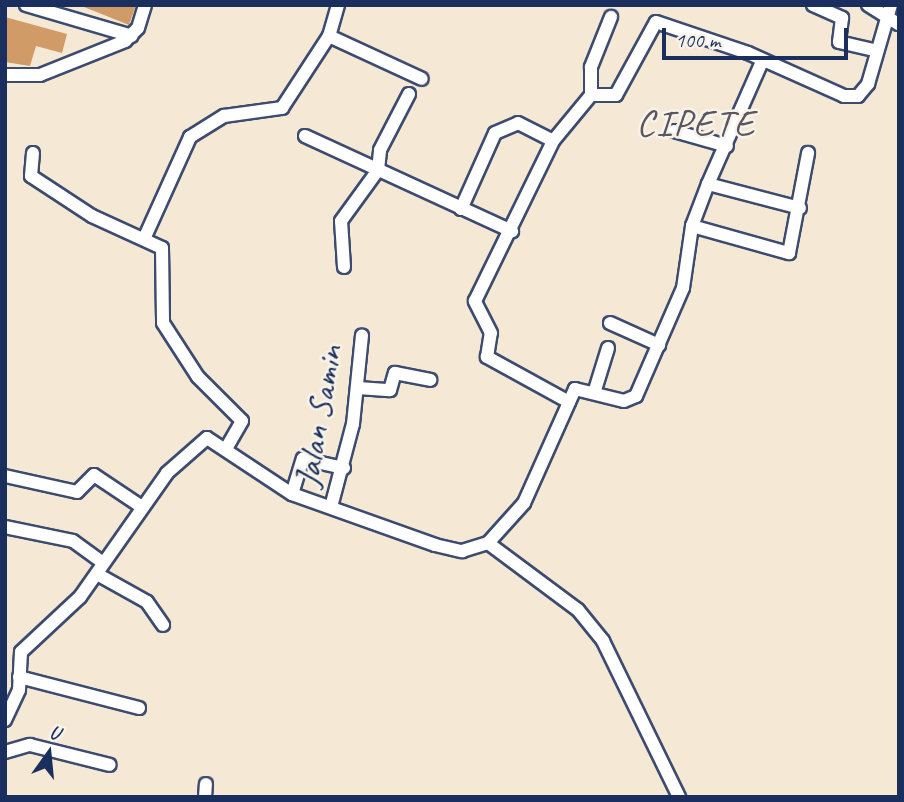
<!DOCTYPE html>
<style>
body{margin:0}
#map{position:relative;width:904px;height:802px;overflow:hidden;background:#f5e9d5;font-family:Caveat,sans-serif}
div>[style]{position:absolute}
.building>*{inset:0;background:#d09b66}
.roads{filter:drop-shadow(2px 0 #3c4b70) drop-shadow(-2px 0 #3c4b70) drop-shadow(0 2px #3c4b70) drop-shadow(0 -2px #3c4b70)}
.minor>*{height:12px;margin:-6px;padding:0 6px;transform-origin:6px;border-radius:6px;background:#fff}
span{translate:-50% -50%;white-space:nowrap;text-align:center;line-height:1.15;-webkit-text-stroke:5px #f7f3e8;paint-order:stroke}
.street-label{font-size:35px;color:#1b2f5e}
.quarter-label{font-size:38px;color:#5a5561;letter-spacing:2px}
.frame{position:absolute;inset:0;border:7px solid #1b2f5e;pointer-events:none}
.north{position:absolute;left:14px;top:718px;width:70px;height:70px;-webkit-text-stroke:5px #f7f3e8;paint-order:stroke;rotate:15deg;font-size:19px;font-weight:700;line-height:28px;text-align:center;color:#1b2f5e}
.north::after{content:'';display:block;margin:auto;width:24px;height:32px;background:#1b2f5e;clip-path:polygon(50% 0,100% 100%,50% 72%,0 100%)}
.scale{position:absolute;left:662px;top:28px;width:186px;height:32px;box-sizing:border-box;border:4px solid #1b2f5e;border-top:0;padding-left:9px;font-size:21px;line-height:24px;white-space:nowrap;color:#1b2f5e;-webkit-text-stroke:5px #f7f3e8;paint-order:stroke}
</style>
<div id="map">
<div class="building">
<i style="clip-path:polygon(79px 5px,136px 5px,129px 25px)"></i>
<i style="clip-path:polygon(5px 17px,67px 34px,62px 53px,36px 46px,30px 66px,5px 62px)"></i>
</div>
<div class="roads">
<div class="minor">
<i style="left:26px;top:5px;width:110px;rotate:16.3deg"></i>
<i style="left:338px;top:5px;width:32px;rotate:106deg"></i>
<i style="left:329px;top:36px;width:102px;rotate:24.8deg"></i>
<i style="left:813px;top:5px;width:32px;rotate:24deg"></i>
<i style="left:842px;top:18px;width:24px;rotate:97deg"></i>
<i style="left:839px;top:42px;width:39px;rotate:13deg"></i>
<i style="left:868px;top:5px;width:36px;rotate:32deg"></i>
<i style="left:5px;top:75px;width:35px"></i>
<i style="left:40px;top:75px;width:92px;rotate:-21.8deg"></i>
<i style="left:125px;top:41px;width:18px;rotate:-45deg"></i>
<i style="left:138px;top:28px;width:24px;rotate:-73deg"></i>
<i style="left:591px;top:95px;width:25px"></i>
<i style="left:616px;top:95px;width:83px;rotate:-61.3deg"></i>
<i style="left:656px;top:22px;width:97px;rotate:18.6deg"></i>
<i style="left:748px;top:53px;width:105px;rotate:24.1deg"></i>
<i style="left:844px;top:96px;width:14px"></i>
<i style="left:858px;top:96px;width:16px;rotate:-50deg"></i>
<i style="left:868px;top:84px;width:82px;rotate:-73.8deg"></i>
<i style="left:674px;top:131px;width:55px;rotate:15.8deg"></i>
<i style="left:305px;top:136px;width:228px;rotate:24.7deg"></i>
<i style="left:33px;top:153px;width:23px;rotate:95deg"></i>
<i style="left:31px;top:176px;width:73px;rotate:33.3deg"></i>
<i style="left:92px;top:216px;width:77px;rotate:24.6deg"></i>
<i style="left:162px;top:248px;width:75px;rotate:89.2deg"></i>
<i style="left:163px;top:323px;width:64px;rotate:57.1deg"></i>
<i style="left:198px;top:377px;width:62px;rotate:45deg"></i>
<i style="left:242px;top:421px;width:30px;rotate:120deg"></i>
<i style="left:708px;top:184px;width:95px;rotate:14.6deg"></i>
<i style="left:461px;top:209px;width:83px;rotate:-65.9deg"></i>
<i style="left:495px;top:133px;width:25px;rotate:-23deg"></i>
<i style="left:518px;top:123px;width:39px;rotate:27deg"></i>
<i style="left:692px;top:226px;width:101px;rotate:15.6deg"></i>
<i style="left:789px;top:253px;width:102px;rotate:-79.2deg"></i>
<i style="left:144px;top:239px;width:112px;rotate:-65.7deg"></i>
<i style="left:190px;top:137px;width:40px;rotate:-32deg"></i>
<i style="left:224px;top:116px;width:59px;rotate:-7.9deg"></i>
<i style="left:282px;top:108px;width:86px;rotate:-56.9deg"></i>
<i style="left:344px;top:267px;width:46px;rotate:-93.7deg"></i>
<i style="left:341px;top:221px;width:63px;rotate:-54deg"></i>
<i style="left:378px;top:170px;width:20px;rotate:-84deg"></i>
<i style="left:380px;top:150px;width:63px;rotate:-62.6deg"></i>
<i style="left:610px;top:323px;width:54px;rotate:24.2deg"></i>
<i style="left:358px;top:388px;width:32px;rotate:4deg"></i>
<i style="left:390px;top:390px;width:18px;rotate:-74deg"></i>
<i style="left:395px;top:373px;width:36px;rotate:11deg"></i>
<i style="left:595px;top:390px;width:44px;rotate:-72.8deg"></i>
<i style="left:569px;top:402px;width:94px;rotate:-151.2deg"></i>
<i style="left:487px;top:357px;width:24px;rotate:-81deg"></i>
<i style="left:491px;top:333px;width:36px;rotate:-117deg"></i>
<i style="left:475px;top:301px;width:178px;rotate:-64deg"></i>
<i style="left:553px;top:141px;width:60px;rotate:-50.4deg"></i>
<i style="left:591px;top:95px;width:28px;rotate:-90deg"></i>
<i style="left:591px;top:67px;width:54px;rotate:-68.2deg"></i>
<i style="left:5px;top:476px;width:74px;rotate:12.5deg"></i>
<i style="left:77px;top:492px;width:24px;rotate:-45deg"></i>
<i style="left:94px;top:475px;width:58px;rotate:33.7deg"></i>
<i style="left:292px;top:494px;width:37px;rotate:-73deg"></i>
<i style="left:303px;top:459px;width:42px;rotate:12.4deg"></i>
<i style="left:331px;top:507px;width:86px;rotate:-75.2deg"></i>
<i style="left:353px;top:424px;width:89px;rotate:-84.2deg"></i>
<i style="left:5px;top:527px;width:69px;rotate:11.6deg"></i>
<i style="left:73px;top:541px;width:37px;rotate:36deg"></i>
<i style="left:488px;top:543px;width:112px;rotate:36.7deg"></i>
<i style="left:578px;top:610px;width:40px;rotate:51deg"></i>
<i style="left:603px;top:641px;width:174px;rotate:64deg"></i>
<i style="left:97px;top:574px;width:57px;rotate:29.2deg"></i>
<i style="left:147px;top:602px;width:28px;rotate:55deg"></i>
<i style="left:19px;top:677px;width:124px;rotate:14.5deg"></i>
<i style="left:5px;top:720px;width:33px;rotate:-65deg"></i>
<i style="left:19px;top:690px;width:38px;rotate:-87deg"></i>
<i style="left:21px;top:652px;width:81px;rotate:-43deg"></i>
<i style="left:80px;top:597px;width:151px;rotate:-54.9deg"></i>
<i style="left:167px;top:473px;width:53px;rotate:-41.2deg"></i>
<i style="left:207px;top:438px;width:102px;rotate:33.4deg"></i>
<i style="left:292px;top:494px;width:152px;rotate:19.6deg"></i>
<i style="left:435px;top:545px;width:28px;rotate:13deg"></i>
<i style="left:462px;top:551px;width:27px;rotate:-17deg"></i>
<i style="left:488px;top:543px;width:54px;rotate:-48deg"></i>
<i style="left:524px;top:503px;width:125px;rotate:-65.9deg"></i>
<i style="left:575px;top:389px;width:50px;rotate:13.8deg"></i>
<i style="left:624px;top:401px;width:13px;rotate:-23deg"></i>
<i style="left:636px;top:396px;width:118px;rotate:-66.5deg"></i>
<i style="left:683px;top:288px;width:63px;rotate:-81.7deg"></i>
<i style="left:692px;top:226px;width:45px;rotate:-69.1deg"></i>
<i style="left:708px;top:184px;width:131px;rotate:-66.2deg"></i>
<i style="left:5px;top:752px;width:26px;rotate:-16deg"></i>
<i style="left:30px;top:745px;width:82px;rotate:14deg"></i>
<i style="left:205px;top:797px;width:13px;rotate:-86deg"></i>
</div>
</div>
<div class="street-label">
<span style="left:319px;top:416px;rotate:-80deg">Jalan Samin</span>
</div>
<div class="quarter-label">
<span style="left:696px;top:123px">CIPETE</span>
</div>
<div class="frame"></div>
<div class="north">U</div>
<div class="scale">100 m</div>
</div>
